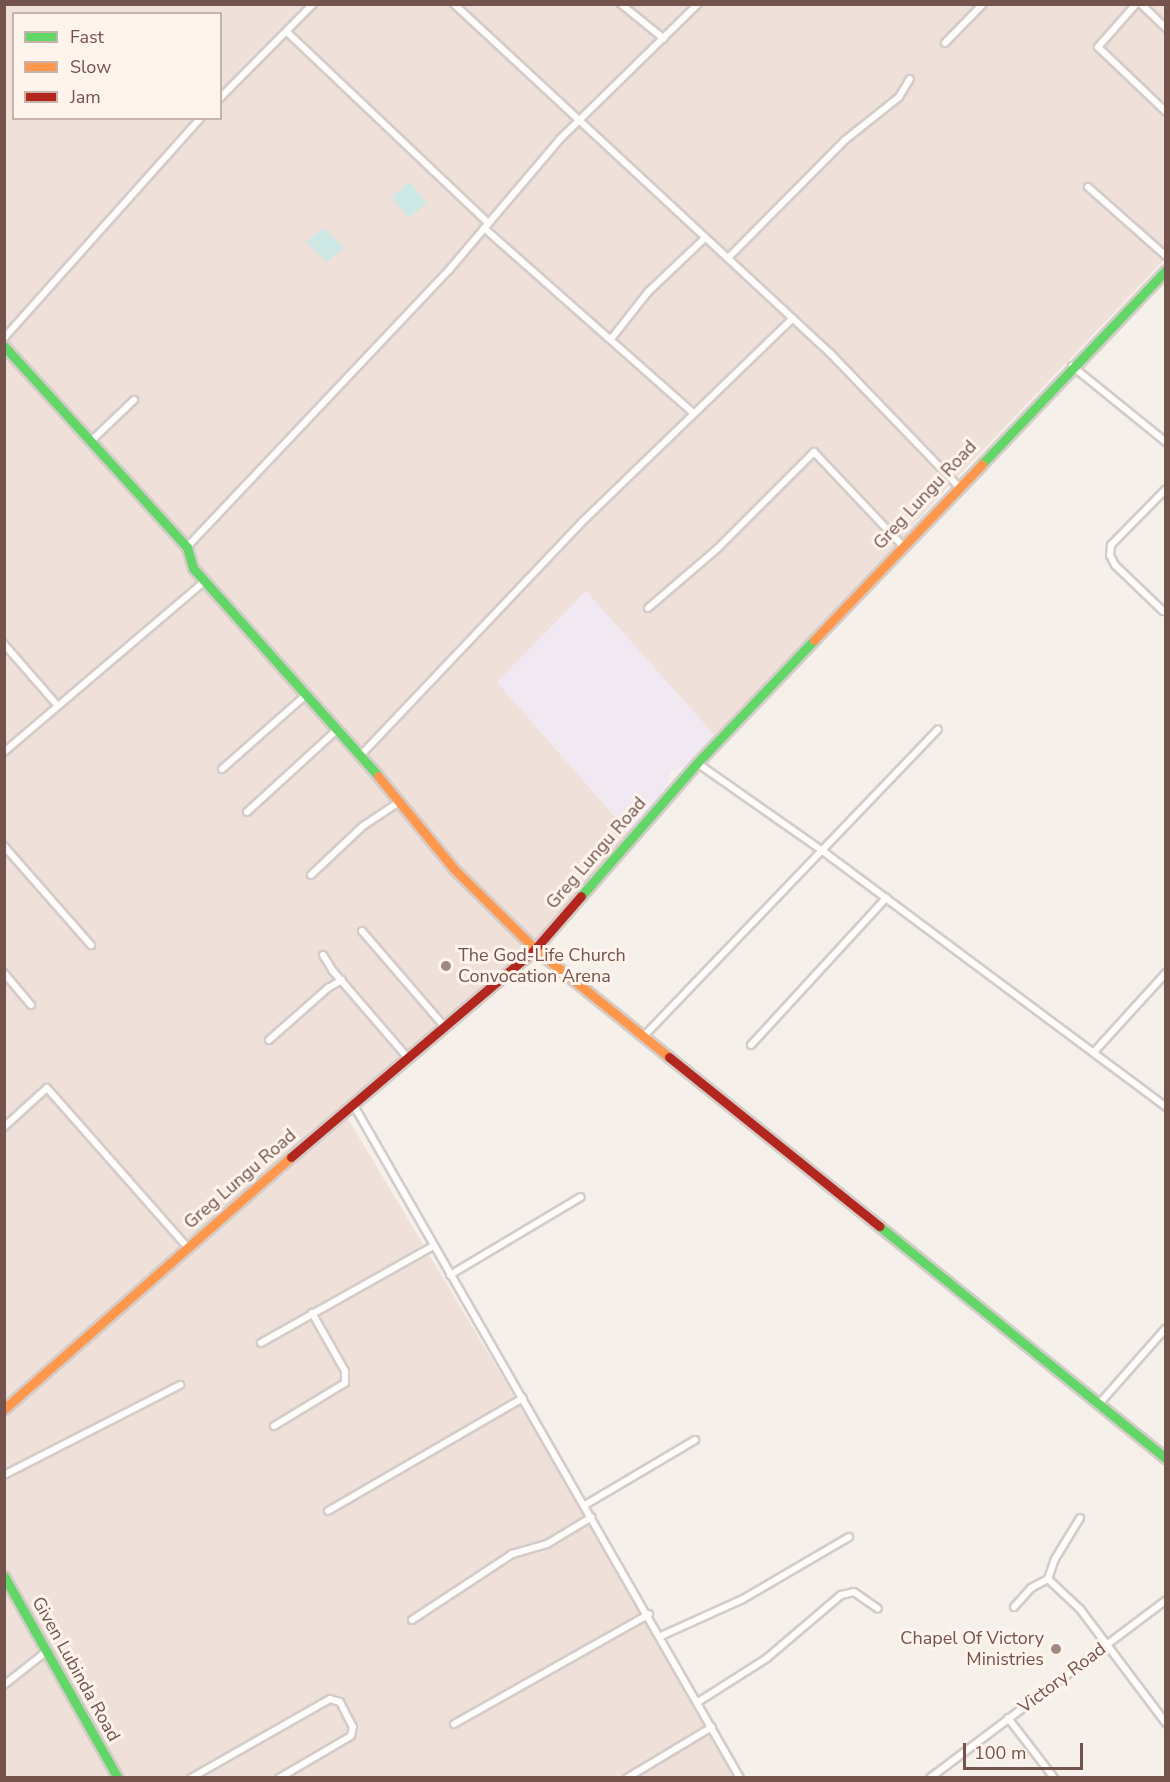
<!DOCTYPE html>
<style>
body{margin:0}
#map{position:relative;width:1170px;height:1782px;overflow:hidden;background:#f6f0eb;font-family:"Nunito Sans",sans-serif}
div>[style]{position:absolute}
.residential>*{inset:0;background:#efe1d9}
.education>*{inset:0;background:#f0e9f2}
.water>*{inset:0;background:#cde8e5;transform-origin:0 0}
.roads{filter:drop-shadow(2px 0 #d4ccc8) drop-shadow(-2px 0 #d4ccc8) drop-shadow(0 2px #d4ccc8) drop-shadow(0 -2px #d4ccc8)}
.street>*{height:6px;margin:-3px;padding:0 3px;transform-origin:3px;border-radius:3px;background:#fefdfc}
.fast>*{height:9px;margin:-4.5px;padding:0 4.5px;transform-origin:4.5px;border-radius:4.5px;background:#63d668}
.slow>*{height:9px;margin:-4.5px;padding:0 4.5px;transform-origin:4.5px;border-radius:4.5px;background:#ff974d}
.jam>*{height:9px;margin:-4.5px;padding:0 4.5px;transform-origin:4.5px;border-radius:4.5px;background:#b3261e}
.dots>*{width:16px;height:16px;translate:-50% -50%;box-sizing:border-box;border:3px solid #fef4ec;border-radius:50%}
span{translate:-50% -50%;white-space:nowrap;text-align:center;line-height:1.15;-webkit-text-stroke:6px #fef4ec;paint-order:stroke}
.street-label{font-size:18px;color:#73534c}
.poi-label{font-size:18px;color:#73534c}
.left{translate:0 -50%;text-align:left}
.right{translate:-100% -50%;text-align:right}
.frame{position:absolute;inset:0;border:6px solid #73534c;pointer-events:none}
.legend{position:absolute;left:12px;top:12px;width:210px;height:108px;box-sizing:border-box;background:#fef4ec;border:2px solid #c6b4ac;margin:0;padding:8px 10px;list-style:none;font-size:18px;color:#73534c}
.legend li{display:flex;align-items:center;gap:12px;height:30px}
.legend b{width:30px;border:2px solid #c6b4ac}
.scale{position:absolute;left:963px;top:1743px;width:120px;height:27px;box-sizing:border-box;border:3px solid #73534c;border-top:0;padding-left:8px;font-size:18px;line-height:21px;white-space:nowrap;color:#73534c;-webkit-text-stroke:4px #fef4ec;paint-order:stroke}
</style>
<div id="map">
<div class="residential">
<i style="clip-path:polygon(evenodd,5px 5px,1165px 5px,1165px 259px,947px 488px,720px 741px,498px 683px,632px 836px,530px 953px,344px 1112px,666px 1651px,733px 1777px,5px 1778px,5px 5px,14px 14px,220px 14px,220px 118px,14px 118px,14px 14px)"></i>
</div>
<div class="education">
<i style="clip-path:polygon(586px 591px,720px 741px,689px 765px,670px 771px,667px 788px,632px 836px,497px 682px)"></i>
</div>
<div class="water">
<i style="left:410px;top:182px;width:27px;height:24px;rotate:51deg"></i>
<i style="clip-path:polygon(324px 228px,344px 248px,327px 262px,306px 242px)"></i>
</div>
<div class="roads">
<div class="street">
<i style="left:454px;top:4px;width:514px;rotate:42.87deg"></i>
<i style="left:831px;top:354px;width:183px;rotate:46.1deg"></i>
<i style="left:621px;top:4px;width:55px;rotate:39.1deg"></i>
<i style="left:1136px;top:4px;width:57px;rotate:131.5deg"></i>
<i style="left:1098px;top:47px;width:94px;rotate:43.7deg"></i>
<i style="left:1141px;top:4px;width:35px;rotate:44deg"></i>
<i style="left:288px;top:33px;width:276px;rotate:43.5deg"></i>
<i style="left:945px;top:43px;width:54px;rotate:-45.7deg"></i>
<i style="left:220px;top:98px;width:132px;rotate:-45.3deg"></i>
<i style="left:1088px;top:187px;width:104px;rotate:41.5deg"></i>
<i style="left:484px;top:228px;width:279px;rotate:41.5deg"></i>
<i style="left:728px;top:258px;width:166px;rotate:-45.2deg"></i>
<i style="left:845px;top:140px;width:69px;rotate:-38.5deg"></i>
<i style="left:899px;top:97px;width:21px;rotate:-59deg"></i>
<i style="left:4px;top:338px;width:295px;rotate:-48.2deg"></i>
<i style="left:611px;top:339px;width:60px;rotate:-51.8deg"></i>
<i style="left:648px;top:292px;width:79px;rotate:-43.5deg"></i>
<i style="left:1072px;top:366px;width:121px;rotate:39deg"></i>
<i style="left:92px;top:440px;width:58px;rotate:-43.6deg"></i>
<i style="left:187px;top:547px;width:381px;rotate:-46.6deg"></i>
<i style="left:449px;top:270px;width:172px;rotate:-49.7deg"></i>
<i style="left:560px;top:139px;width:193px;rotate:-44.4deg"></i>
<i style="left:648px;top:608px;width:92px;rotate:-40.6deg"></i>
<i style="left:718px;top:548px;width:136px;rotate:-45deg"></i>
<i style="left:814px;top:452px;width:127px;rotate:46.6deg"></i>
<i style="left:1163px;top:611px;width:66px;rotate:-136.2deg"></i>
<i style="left:1115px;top:565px;width:11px;rotate:-117deg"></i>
<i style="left:1110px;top:555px;width:10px;rotate:-84deg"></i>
<i style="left:1111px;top:545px;width:78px;rotate:-45.5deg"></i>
<i style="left:4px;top:644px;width:81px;rotate:49deg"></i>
<i style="left:4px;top:752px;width:262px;rotate:-40.4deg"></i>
<i style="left:361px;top:755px;width:324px;rotate:-46.5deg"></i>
<i style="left:584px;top:520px;width:289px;rotate:-44deg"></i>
<i style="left:697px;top:763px;width:155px;rotate:35deg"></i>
<i style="left:824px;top:852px;width:427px;rotate:36.7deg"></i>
<i style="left:222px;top:769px;width:113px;rotate:-41.4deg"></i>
<i style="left:247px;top:812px;width:123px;rotate:-42.4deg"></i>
<i style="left:4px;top:846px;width:132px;rotate:48.7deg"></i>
<i style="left:311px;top:875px;width:71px;rotate:-43.3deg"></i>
<i style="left:363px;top:826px;width:43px;rotate:-33.7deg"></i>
<i style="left:362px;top:931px;width:124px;rotate:49.2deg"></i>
<i style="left:323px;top:955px;width:19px;rotate:58deg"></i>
<i style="left:333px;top:971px;width:112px;rotate:49.3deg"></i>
<i style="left:4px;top:973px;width:42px;rotate:49.8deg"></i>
<i style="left:643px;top:1037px;width:426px;rotate:-46.2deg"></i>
<i style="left:269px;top:1040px;width:79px;rotate:-41.4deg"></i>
<i style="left:328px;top:988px;width:16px;rotate:-30deg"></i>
<i style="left:751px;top:1045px;width:200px;rotate:-47.4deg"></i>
<i style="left:1094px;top:1052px;width:107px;rotate:-47.7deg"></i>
<i style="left:353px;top:1104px;width:777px;rotate:60.14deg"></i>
<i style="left:4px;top:1127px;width:58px;rotate:-42.2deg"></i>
<i style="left:47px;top:1088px;width:212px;rotate:48.6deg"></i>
<i style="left:450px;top:1275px;width:152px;rotate:-30.8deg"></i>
<i style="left:261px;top:1343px;width:197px;rotate:-29.4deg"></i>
<i style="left:1099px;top:1404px;width:101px;rotate:-48.6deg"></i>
<i style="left:274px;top:1426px;width:83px;rotate:-31.2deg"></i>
<i style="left:345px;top:1383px;width:12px;rotate:-90deg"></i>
<i style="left:345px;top:1371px;width:67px;rotate:-119.6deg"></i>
<i style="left:4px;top:1475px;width:198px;rotate:-27.1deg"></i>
<i style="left:585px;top:1505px;width:128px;rotate:-30.6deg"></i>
<i style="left:328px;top:1511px;width:225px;rotate:-30.1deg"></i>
<i style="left:1048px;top:1579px;width:21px;rotate:-71deg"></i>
<i style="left:1055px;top:1559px;width:48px;rotate:-58.6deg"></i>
<i style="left:1014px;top:1607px;width:25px;rotate:-48deg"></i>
<i style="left:1031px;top:1588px;width:19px;rotate:-28deg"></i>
<i style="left:1048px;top:1579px;width:44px;rotate:43.2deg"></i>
<i style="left:1080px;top:1609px;width:143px;rotate:53deg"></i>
<i style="left:412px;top:1620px;width:120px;rotate:-33.4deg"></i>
<i style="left:512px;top:1554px;width:36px;rotate:-16deg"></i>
<i style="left:547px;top:1544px;width:52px;rotate:-31deg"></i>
<i style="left:661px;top:1636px;width:90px;rotate:-24.3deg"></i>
<i style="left:743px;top:1599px;width:123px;rotate:-30.3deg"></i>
<i style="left:4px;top:1685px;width:55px;rotate:-38.3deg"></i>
<i style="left:698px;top:1702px;width:82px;rotate:-32.5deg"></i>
<i style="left:767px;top:1658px;width:97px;rotate:-40.4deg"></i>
<i style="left:841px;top:1595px;width:13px;rotate:-13deg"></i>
<i style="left:854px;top:1592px;width:29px;rotate:35deg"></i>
<i style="left:1008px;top:1718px;width:76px;rotate:52.5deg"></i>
<i style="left:454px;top:1724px;width:224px;rotate:-29.4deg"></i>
<i style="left:191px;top:1778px;width:160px;rotate:-29.6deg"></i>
<i style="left:330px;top:1699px;width:10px;rotate:17deg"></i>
<i style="left:340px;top:1702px;width:28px;rotate:63deg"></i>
<i style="left:353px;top:1727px;width:9px;rotate:103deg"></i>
<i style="left:351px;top:1736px;width:83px;rotate:149.7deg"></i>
<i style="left:627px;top:1778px;width:99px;rotate:-31deg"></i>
<i style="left:930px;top:1778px;width:296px;rotate:-37deg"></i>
</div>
<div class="fast">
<i style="left:4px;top:346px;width:272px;rotate:47.7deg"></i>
<i style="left:187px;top:547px;width:22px;rotate:74deg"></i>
<i style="left:193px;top:568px;width:278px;rotate:48.3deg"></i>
<i style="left:982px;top:464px;width:267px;rotate:-46.5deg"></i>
<i style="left:581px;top:896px;width:176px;rotate:-48.9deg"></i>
<i style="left:697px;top:763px;width:170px;rotate:-46.4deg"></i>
<i style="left:879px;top:1226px;width:369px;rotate:39deg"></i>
<i style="left:4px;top:1576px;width:232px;rotate:60.6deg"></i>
</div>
<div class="slow">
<i style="left:814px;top:640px;width:243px;rotate:-46.3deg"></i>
<i style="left:378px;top:776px;width:120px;rotate:50.7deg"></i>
<i style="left:454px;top:869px;width:114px;rotate:44.6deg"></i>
<i style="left:535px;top:949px;width:172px;rotate:38.9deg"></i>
<i style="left:4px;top:1409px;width:382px;rotate:-41.3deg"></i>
</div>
<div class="jam">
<i style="left:669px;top:1057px;width:270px;rotate:38.8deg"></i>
<i style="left:291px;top:1157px;width:321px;rotate:-40.4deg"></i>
<i style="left:535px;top:949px;width:70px;rotate:-49deg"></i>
</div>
</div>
<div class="dots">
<i style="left:446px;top:966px;background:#a18a84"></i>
<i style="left:1056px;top:1649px;background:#a18a84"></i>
</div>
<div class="street-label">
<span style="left:925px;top:495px;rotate:-47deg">Greg Lungu Road</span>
<span style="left:596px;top:853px;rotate:-49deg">Greg Lungu Road</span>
<span style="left:240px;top:1179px;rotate:-41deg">Greg Lungu Road</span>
<span style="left:76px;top:1669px;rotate:61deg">Given Lubinda Road</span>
<span style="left:1062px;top:1678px;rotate:-37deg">Victory Road</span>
</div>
<div class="poi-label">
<span class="left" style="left:458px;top:966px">The God-Life Church<br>Convocation Arena</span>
<span class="right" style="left:1044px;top:1649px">Chapel Of Victory<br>Ministries</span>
</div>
<div class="frame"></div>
<ul class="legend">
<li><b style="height:8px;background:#63d668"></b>Fast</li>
<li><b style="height:8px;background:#ff974d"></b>Slow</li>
<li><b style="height:8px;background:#b3261e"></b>Jam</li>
</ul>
<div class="scale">100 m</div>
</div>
